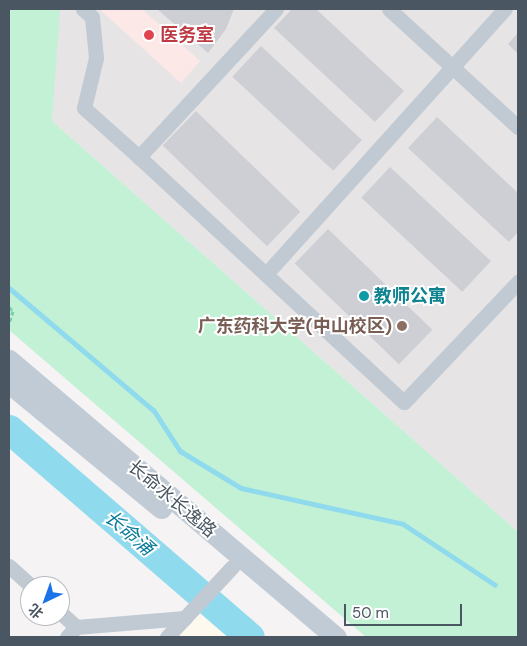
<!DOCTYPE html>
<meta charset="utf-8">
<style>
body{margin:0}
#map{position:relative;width:527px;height:646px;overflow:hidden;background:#f5f3f3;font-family:"DM Sans","Noto Sans SC",sans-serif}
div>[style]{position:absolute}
.commercial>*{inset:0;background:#fdf9ef}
.education>*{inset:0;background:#e6e4e5}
.medical>*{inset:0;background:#fce8e6}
.green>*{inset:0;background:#c3f1d5}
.stream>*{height:5px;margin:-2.5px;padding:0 2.5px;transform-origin:2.5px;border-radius:2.5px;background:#90daee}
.river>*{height:29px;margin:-14.5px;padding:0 14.5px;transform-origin:14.5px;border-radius:14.5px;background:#90daee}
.building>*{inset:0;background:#cdcfd5;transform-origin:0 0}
.path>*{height:3px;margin-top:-1.5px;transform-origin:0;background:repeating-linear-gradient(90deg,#7ad0a6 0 4px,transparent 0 6.5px)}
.street>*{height:15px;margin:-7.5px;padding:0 7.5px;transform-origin:7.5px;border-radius:7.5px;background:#c1cad2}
.secondary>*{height:21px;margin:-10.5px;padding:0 10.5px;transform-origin:10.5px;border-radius:10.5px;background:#c1cbd6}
.dots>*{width:14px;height:14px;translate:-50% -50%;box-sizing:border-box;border:2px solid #fff;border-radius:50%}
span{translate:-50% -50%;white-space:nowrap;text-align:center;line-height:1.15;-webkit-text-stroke:4px #fff;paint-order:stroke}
.health-label{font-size:18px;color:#be3a42;font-weight:700}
.left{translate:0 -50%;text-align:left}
.culture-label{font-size:18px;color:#0d838f;font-weight:700}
.education-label{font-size:18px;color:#785e54;font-weight:700}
.right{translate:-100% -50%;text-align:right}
.street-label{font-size:18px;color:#4a5661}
.water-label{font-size:19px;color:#0c7c9b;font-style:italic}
.frame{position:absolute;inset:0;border:10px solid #4a5661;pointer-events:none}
.north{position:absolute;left:20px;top:576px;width:50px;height:50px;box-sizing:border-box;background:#fff;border:1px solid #b7bbc0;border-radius:50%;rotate:222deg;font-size:14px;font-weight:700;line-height:20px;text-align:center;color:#4a5661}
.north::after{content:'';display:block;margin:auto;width:18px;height:22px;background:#1a73e8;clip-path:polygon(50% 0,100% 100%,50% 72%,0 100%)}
.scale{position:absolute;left:344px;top:604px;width:118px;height:22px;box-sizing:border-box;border:2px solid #4a5661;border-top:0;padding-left:6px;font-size:15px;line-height:18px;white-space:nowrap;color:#4a5661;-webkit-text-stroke:4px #fff;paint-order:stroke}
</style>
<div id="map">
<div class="commercial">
<i style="clip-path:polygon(206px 607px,241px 637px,177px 637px)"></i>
</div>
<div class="education">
<i style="clip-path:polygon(59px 9px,518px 9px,518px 532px,52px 121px)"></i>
</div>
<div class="medical">
<i style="clip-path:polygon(99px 9px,142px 9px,200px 61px,181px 83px)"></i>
</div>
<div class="green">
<i style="clip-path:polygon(9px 9px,60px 10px,52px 121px,518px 532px,518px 637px,366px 637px,9px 330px)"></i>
</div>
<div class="stream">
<i style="left:9px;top:288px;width:190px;rotate:40.3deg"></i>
<i style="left:154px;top:411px;width:48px;rotate:57deg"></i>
<i style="left:180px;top:451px;width:71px;rotate:31.2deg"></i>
<i style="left:241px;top:488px;width:166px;rotate:12.5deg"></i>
<i style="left:403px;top:524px;width:110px;rotate:33.5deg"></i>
</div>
<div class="river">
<i style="left:9px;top:429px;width:318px;rotate:40.8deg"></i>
</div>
<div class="building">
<i style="clip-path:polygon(157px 9px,234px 9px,226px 29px,208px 53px)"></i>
<i style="clip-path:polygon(292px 9px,316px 9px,404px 91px,375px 122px,274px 28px)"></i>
<i style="clip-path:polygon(518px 33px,518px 54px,508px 44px)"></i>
<i style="left:261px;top:46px;width:138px;height:42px;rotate:43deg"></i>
<i style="left:196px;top:111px;width:145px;height:48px;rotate:44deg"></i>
<i style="clip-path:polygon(437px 117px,518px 193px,518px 232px,509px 242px,408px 148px)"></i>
<i style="left:390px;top:167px;width:138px;height:42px;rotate:43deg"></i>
<i style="left:328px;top:229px;width:145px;height:48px;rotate:44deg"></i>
</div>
<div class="path">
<i style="left:9px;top:307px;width:6px;rotate:45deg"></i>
<i style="left:13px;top:311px;width:13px;rotate:108deg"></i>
</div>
<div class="street">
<i style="left:83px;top:9px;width:12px;rotate:42deg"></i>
<i style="left:92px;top:17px;width:41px;rotate:84.4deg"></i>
<i style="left:96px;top:58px;width:51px;rotate:103.5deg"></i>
<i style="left:84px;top:108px;width:74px;rotate:41.7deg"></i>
<i style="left:276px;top:9px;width:202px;rotate:132.8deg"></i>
<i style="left:139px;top:157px;width:361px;rotate:42.8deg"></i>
<i style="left:404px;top:402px;width:166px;rotate:-46.5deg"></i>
<i style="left:389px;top:9px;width:175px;rotate:42.5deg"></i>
<i style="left:266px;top:274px;width:357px;rotate:-48deg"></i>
<i style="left:9px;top:566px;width:30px;rotate:42deg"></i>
<i style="left:60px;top:612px;width:22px;rotate:43deg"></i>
<i style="left:67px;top:637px;width:13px;rotate:-48deg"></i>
<i style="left:76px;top:627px;width:109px;rotate:-4.7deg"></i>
<i style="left:167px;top:637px;width:96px;rotate:-47.1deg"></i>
</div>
<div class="secondary">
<i style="left:9px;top:360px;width:429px;rotate:40.3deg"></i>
<i style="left:9px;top:383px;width:197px;rotate:39.4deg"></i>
</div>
<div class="dots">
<i style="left:149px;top:35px;background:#e0444e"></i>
<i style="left:364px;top:296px;background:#0f9aa8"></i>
<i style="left:402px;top:326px;background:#8d6e63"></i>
</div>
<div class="health-label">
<span class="left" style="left:160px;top:35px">医务室</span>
</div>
<div class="culture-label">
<span class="left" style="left:374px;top:296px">教师公寓</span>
</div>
<div class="education-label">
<span class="right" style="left:392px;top:326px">广东药科大学(中山校区)</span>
</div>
<div class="street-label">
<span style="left:172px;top:499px;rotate:40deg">长命水长逸路</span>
</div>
<div class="water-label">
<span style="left:129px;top:533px;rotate:41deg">长命涌</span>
</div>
<div class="frame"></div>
<div class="north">北</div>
<div class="scale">50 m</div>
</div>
